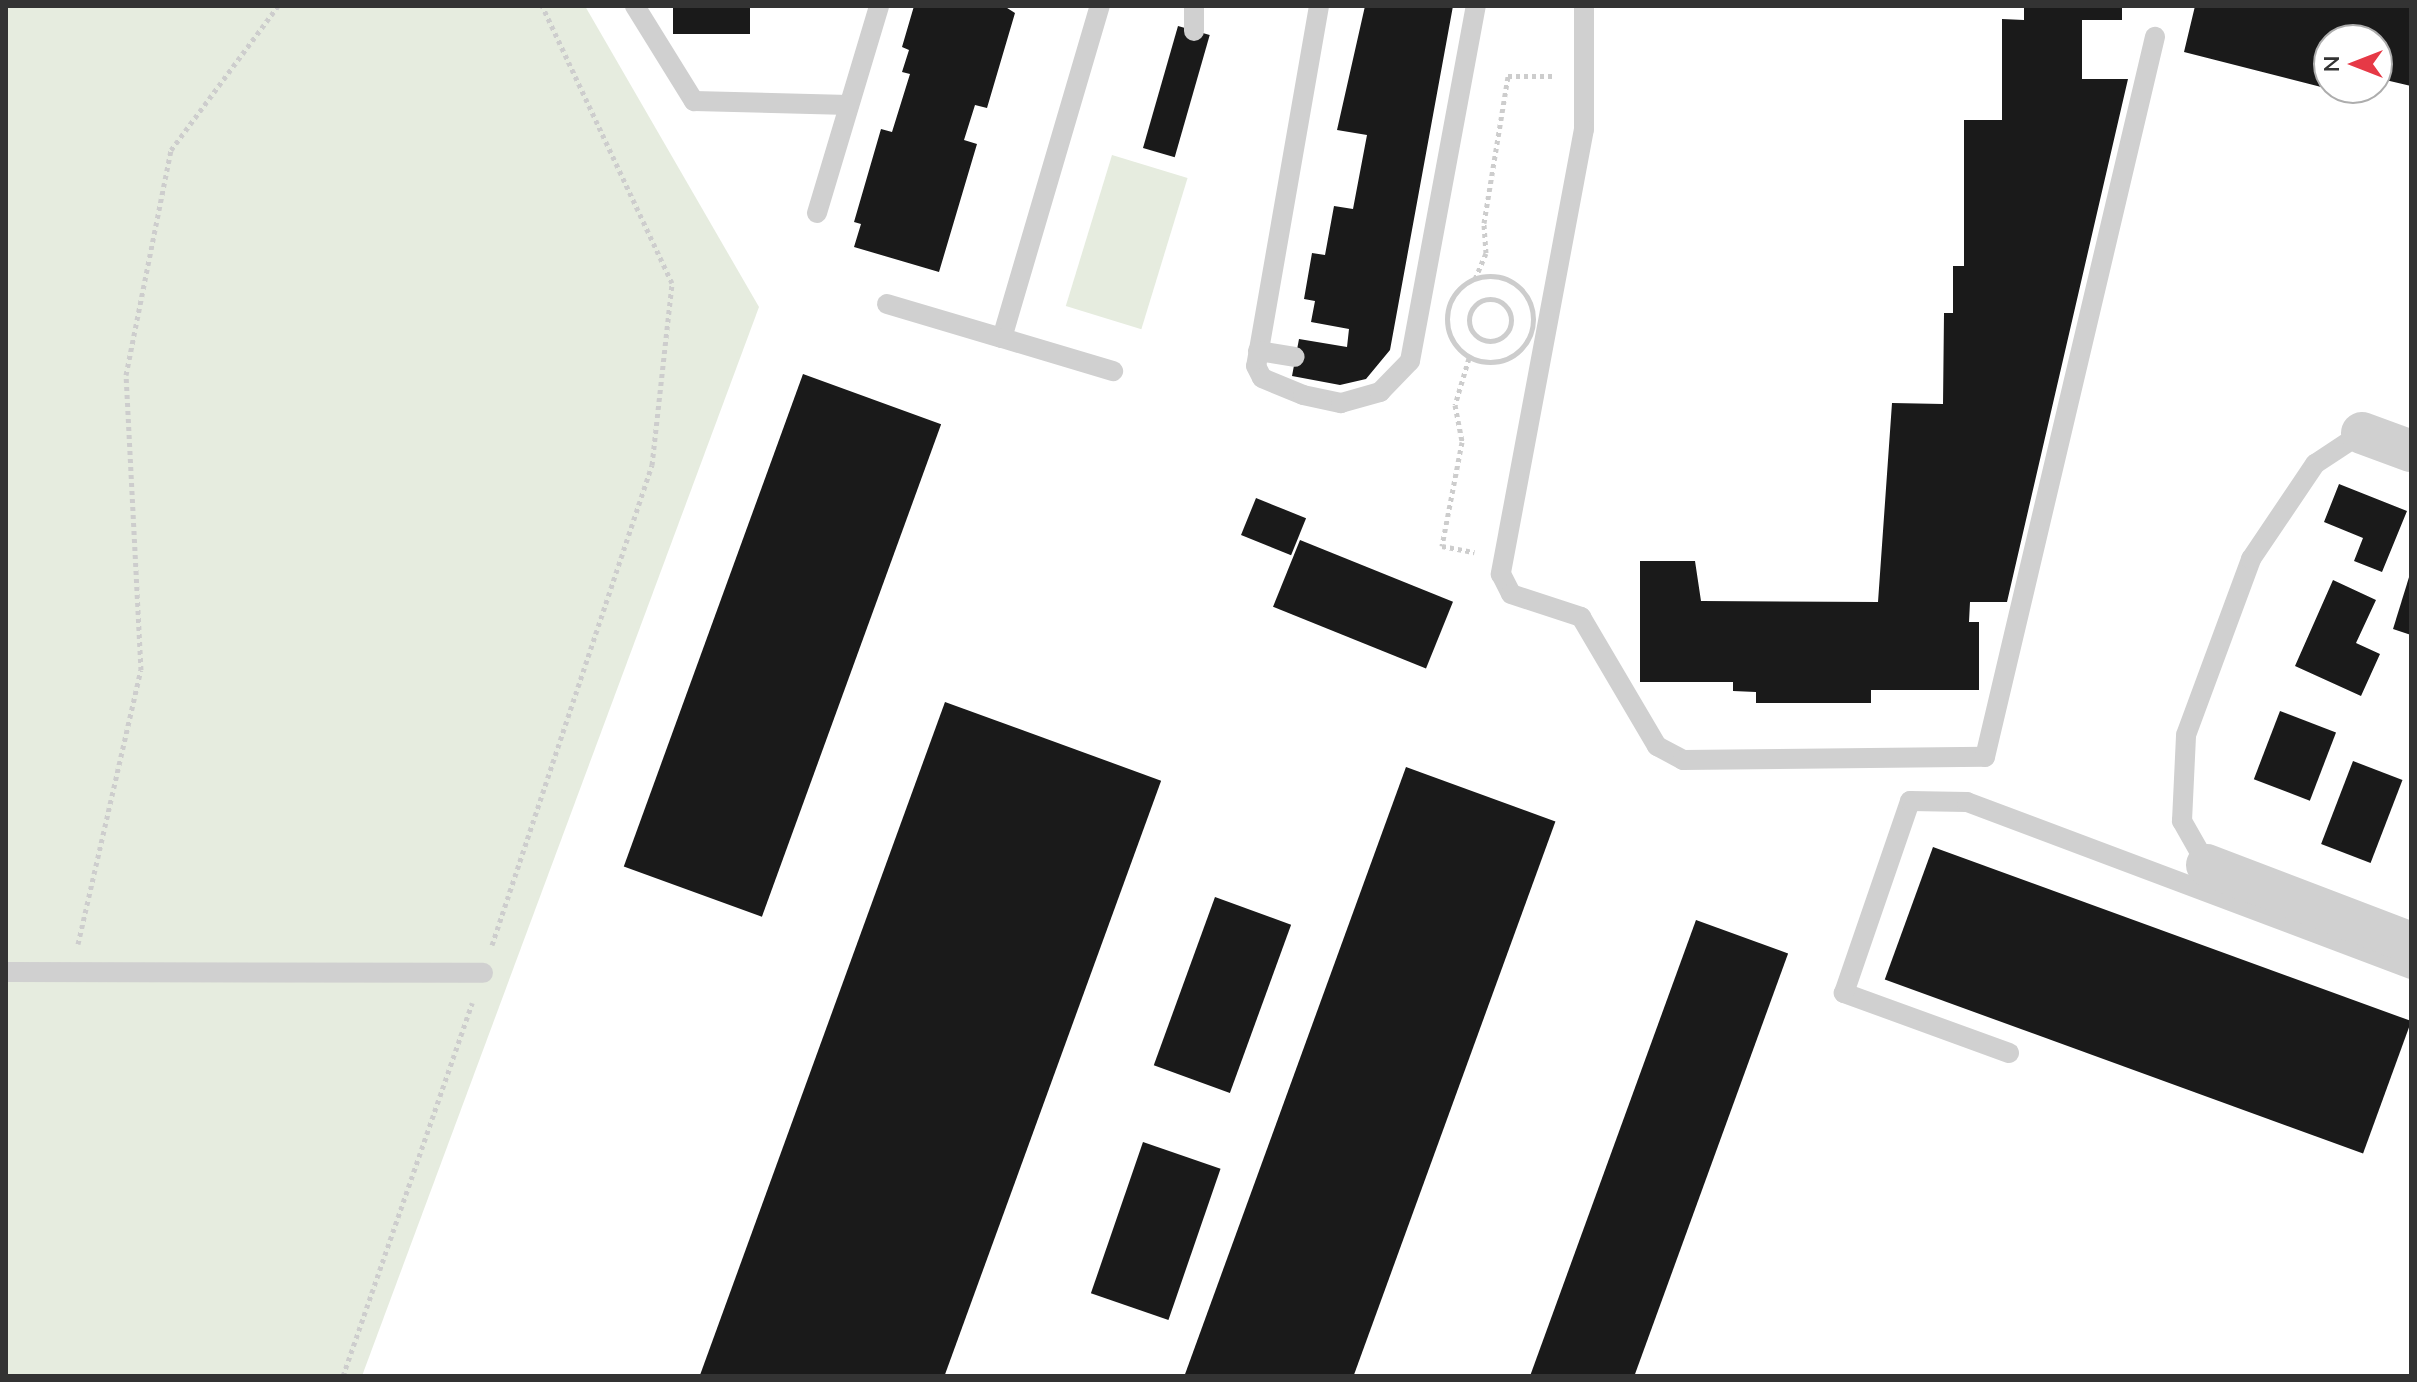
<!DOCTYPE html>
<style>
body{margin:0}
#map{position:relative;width:2417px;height:1382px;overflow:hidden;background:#fff;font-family:Mulish,sans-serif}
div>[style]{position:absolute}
.green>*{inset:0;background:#e6ecdf;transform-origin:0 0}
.building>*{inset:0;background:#1a1a1a;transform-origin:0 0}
.path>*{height:5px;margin-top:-2.5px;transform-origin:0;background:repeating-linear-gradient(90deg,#cdcdcd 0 4px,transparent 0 8px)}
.path>.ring{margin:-2.5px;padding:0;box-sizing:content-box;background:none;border:5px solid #cdcdcd;border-radius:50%}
.service>*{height:20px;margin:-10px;padding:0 10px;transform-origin:10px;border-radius:10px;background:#d0d0d0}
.minor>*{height:42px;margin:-21px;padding:0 21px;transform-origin:21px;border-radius:21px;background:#d0d0d0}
span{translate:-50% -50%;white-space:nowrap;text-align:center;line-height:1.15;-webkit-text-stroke:8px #fff;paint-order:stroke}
.frame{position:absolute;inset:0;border:8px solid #333;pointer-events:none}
.north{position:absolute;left:2313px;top:24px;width:80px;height:80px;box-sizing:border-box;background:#fff;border:2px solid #adadad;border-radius:50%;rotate:270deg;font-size:22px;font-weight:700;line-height:32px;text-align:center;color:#333}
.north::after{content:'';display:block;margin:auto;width:28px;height:36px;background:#e63946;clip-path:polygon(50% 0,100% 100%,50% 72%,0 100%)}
</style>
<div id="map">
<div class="green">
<i style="clip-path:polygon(6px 6px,585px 6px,759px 307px,362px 1376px,6px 1376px)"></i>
<i style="left:1112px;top:155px;width:79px;height:158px;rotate:17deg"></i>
</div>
<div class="building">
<i style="left:673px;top:6px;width:77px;height:28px"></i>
<i style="clip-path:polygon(914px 6px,1004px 6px,1015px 13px,987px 108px,975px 105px,964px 140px,977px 144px,939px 272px,854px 247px,861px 224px,854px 222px,881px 129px,892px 132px,910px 74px,902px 72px,909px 50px,902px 47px)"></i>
<i style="clip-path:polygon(1365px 6px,1453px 6px,1390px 350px,1366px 379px,1340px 385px,1292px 376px,1299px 339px,1347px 347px,1349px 329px,1311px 322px,1315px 301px,1304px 299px,1312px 253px,1325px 255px,1334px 206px,1353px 209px,1367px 135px,1337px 130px)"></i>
<i style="clip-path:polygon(2024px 6px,2122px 6px,2122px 20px,2082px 20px,2082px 79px,2128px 79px,2007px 602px,1970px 602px,1969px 622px,1979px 622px,1979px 690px,1871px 690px,1871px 703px,1756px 703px,1756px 692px,1733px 691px,1733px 682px,1640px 682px,1640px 561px,1695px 561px,1701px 601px,1878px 602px,1892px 403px,1943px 404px,1944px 313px,1953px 313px,1953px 266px,1964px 266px,1964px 120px,2002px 120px,2002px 19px,2024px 20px)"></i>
<i style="clip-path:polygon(2195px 6px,2411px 6px,2411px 86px,2377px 78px,2377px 40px,2329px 40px,2329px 89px,2184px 52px)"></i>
<i style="left:1178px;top:26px;width:33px;height:127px;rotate:16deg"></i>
<i style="left:803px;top:374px;width:147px;height:524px;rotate:20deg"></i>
<i style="clip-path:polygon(2339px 484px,2407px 511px,2382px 572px,2354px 561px,2363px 538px,2324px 522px)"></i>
<i style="left:1256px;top:498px;width:54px;height:40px;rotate:22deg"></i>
<i style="left:1300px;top:540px;width:165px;height:72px;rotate:22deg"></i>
<i style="clip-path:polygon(2410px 574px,2411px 574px,2411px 635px,2393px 629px)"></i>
<i style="clip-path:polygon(2333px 580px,2376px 600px,2356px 643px,2380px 654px,2361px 696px,2295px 666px)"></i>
<i style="left:945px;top:702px;width:230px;height:717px;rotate:20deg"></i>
<i style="left:2280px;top:711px;width:60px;height:73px;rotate:21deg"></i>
<i style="left:2353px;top:761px;width:53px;height:89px;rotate:21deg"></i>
<i style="left:1406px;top:767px;width:159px;height:648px;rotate:20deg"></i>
<i style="left:1933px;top:847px;width:509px;height:141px;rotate:20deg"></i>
<i style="left:1215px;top:897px;width:81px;height:179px;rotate:20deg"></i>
<i style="left:1696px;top:920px;width:98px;height:486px;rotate:20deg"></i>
<i style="left:1143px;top:1142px;width:82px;height:160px;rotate:19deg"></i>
</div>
<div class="path">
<i class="ring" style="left:1447px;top:276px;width:81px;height:81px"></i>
<i style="left:1475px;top:279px;width:28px;rotate:-67deg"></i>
<i style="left:1486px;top:253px;width:30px;rotate:-94deg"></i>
<i style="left:1484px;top:223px;width:149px;rotate:-80.7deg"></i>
<i style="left:1508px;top:76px;width:47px"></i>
<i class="ring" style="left:1469px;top:299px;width:37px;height:37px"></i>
<i style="left:1469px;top:358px;width:49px;rotate:106.6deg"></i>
<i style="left:1455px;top:405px;width:38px;rotate:79deg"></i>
<i style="left:1462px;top:442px;width:106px;rotate:100.9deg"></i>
<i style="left:1442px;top:546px;width:33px;rotate:11deg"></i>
<i style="left:78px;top:944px;width:281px;rotate:-77.1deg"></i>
<i style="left:141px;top:670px;width:295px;rotate:-92.9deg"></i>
<i style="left:126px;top:375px;width:229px;rotate:-78.7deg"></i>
<i style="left:171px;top:150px;width:179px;rotate:-53.4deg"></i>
<i style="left:492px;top:945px;width:506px;rotate:-71.57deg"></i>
<i style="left:652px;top:465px;width:183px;rotate:-83.7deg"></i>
<i style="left:672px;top:283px;width:306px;rotate:-115.1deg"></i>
<i style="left:343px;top:1376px;width:395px;rotate:-70.9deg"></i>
</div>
<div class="service">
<i style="left:635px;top:6px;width:112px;rotate:58.2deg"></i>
<i style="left:694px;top:101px;width:155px;rotate:1.5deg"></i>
<i style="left:1194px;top:6px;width:25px;rotate:90deg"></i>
<i style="left:1319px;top:6px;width:365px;rotate:99.9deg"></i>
<i style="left:1256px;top:366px;width:13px;rotate:63deg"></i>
<i style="left:1262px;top:378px;width:44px;rotate:22.5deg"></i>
<i style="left:1303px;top:395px;width:39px;rotate:12deg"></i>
<i style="left:1341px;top:403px;width:41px;rotate:-15.8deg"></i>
<i style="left:1380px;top:392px;width:43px;rotate:-45.9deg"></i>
<i style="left:1410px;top:361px;width:361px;rotate:-79.5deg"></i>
<i style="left:1584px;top:6px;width:123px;rotate:90deg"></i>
<i style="left:1584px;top:129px;width:453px;rotate:100.6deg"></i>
<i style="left:1501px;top:574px;width:22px;rotate:63deg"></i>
<i style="left:1511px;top:594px;width:74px;rotate:18.2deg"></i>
<i style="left:1581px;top:617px;width:150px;rotate:59.5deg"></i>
<i style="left:1657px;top:746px;width:30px;rotate:28deg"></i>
<i style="left:1683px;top:760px;width:302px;rotate:-0.6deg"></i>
<i style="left:1985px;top:757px;width:740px;rotate:-76.72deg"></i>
<i style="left:817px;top:213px;width:216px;rotate:-73.3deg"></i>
<i style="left:887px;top:304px;width:120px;rotate:16.5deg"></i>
<i style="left:1002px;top:338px;width:346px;rotate:-73.6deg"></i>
<i style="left:1002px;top:338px;width:116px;rotate:16.6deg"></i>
<i style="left:1258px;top:351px;width:37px;rotate:9deg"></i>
<i style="left:2207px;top:865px;width:51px;rotate:-119.6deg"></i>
<i style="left:2182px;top:821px;width:86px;rotate:-87.3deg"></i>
<i style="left:2186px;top:735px;width:188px;rotate:-69.7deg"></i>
<i style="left:2251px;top:559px;width:115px;rotate:-56deg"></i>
<i style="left:2315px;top:464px;width:56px;rotate:-33.4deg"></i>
<i style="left:6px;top:972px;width:477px;rotate:0.1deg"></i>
<i style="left:2009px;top:1053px;width:176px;rotate:-160deg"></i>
<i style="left:1844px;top:993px;width:203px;rotate:-71deg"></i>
<i style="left:1910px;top:801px;width:57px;rotate:1deg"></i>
<i style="left:1967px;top:802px;width:474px;rotate:20.6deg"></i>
</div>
<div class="minor">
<i style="left:2362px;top:433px;width:52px;rotate:20.2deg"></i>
<i style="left:2207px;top:865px;width:218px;rotate:20.9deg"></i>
</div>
<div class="frame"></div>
<div class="north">N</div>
</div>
